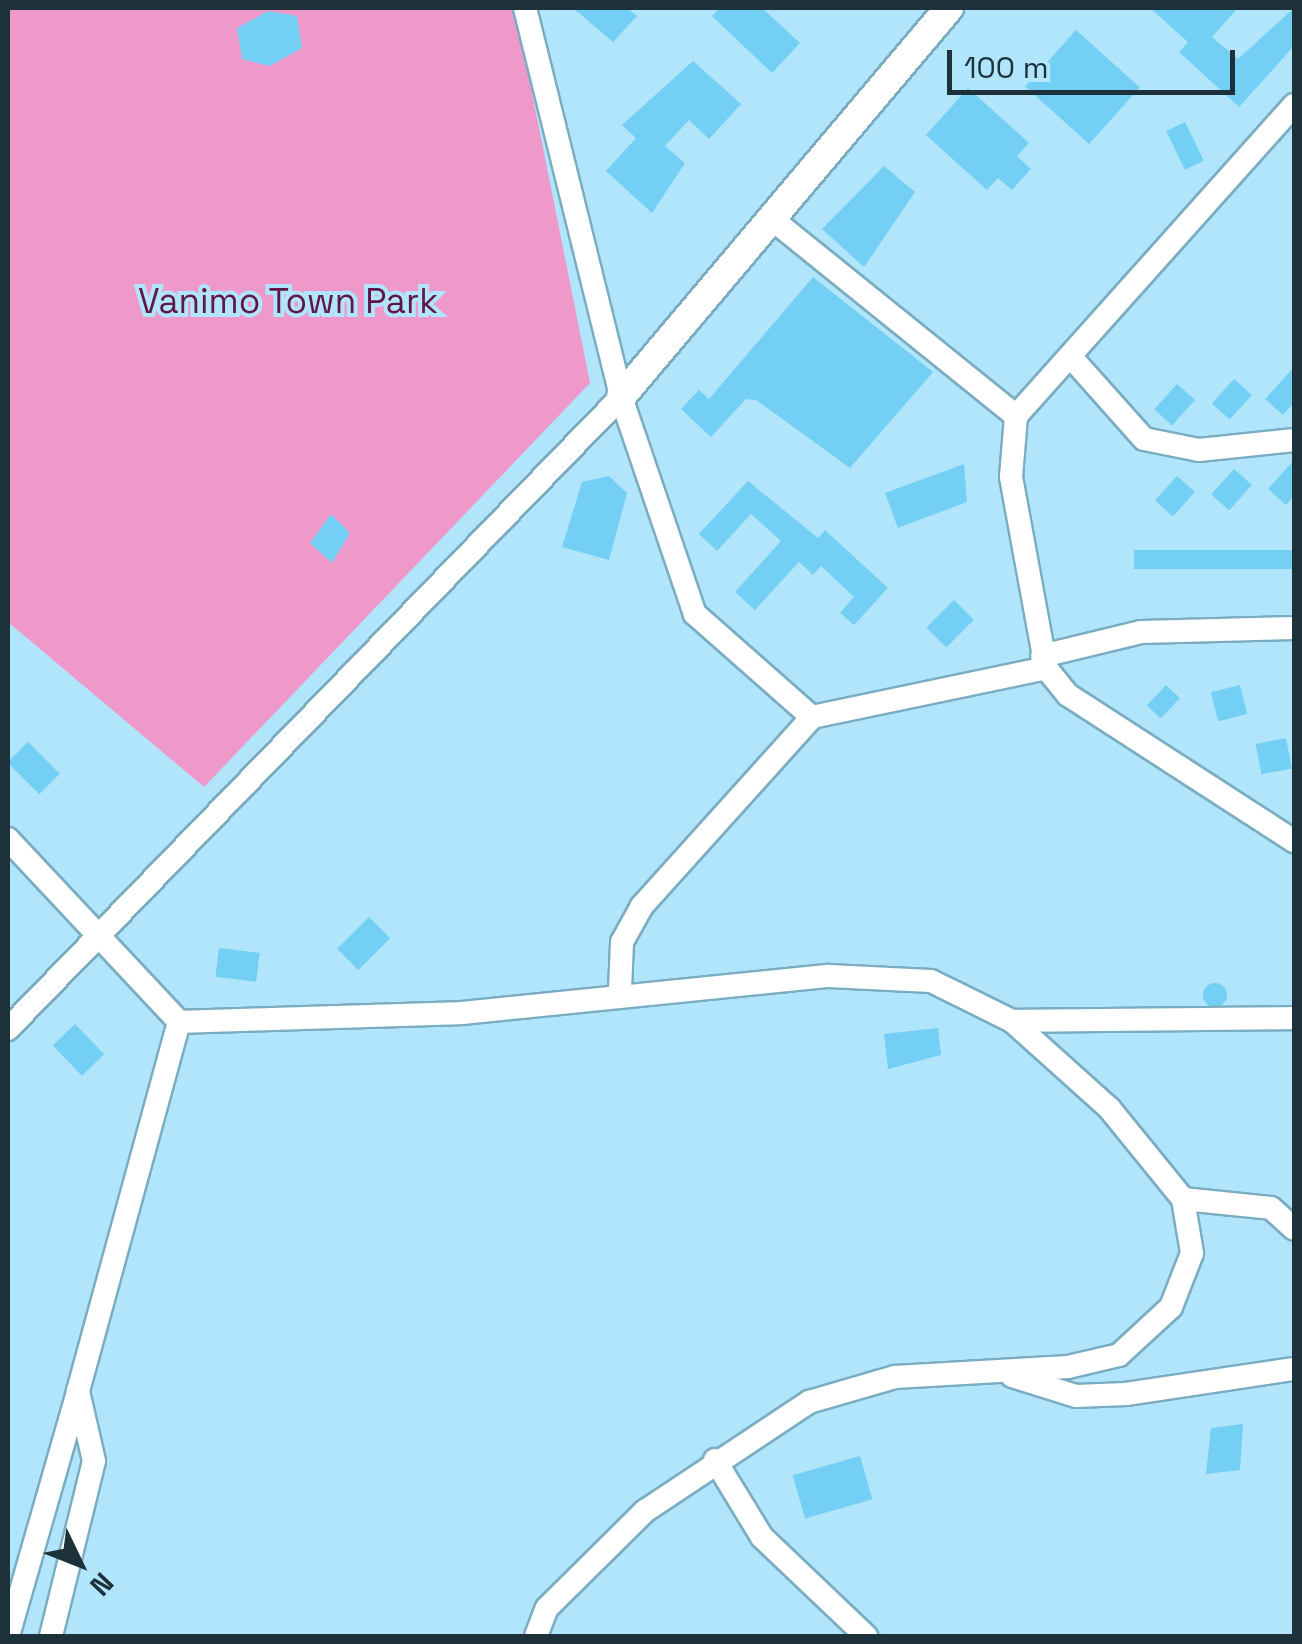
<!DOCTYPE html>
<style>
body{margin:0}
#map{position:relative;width:1302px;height:1644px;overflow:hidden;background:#b1e5fb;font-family:"Space Grotesk",sans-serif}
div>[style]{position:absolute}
.green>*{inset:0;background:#ef98ca}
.building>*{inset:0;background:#73cff3;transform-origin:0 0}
.round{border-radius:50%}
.roads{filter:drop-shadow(2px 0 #7aadc1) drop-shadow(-2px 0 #7aadc1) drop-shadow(0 2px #7aadc1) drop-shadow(0 -2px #7aadc1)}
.minor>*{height:22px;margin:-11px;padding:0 11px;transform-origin:11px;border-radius:11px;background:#fff}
.tertiary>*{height:28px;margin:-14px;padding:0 14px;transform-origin:14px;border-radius:14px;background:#fff}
span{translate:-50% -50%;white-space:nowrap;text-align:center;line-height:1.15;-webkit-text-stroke:8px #b1e5fb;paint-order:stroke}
.park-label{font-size:35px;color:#611647}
.frame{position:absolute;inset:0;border:10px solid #1c313a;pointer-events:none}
.north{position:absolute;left:30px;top:1514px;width:100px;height:100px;-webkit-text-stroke:8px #b1e5fb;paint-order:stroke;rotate:133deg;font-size:28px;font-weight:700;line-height:40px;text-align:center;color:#1c313a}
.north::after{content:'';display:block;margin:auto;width:35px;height:45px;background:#1c313a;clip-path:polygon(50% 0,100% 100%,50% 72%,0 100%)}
.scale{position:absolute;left:947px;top:50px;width:288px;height:45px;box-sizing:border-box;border:5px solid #1c313a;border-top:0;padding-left:12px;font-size:30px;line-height:35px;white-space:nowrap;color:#1c313a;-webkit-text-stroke:8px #b1e5fb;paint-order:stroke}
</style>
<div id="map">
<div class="green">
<i style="clip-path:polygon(8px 8px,515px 8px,590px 383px,204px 787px,8px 622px)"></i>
</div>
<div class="building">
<i style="clip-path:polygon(573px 8px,627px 8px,637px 16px,613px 42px)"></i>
<i style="clip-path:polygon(720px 8px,762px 8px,800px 43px,772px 73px,712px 16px)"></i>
<i style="clip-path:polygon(1150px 8px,1238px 8px,1212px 37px,1238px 59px,1294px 8px,1294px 46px,1239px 107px,1179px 52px,1188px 42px)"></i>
<i style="clip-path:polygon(268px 11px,297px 16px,302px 48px,270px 66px,242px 59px,237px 28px)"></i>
<i style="left:1076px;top:30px;width:86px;height:76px;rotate:42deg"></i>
<i style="clip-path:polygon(693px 61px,741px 104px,709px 139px,689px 120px,665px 146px,685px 163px,652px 213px,606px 171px,636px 138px,622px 125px)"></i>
<i style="clip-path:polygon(968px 88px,1029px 143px,1017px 156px,1031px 169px,1012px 190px,998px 178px,987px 190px,926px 135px)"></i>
<i style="left:1185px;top:122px;width:43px;height:21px;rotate:64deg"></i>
<i style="clip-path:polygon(884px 166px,915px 192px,864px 267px,822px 229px)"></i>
<i style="clip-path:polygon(813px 277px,933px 372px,850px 468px,756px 400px,746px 399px,711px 437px,681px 409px,699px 390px,709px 399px)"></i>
<i style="clip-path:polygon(1294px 367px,1294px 403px,1283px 415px,1265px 399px)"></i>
<i style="left:1234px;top:379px;width:24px;height:33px;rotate:42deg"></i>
<i style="left:1177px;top:384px;width:24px;height:34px;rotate:42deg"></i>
<i style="clip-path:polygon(1294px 460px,1294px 496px,1286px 505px,1268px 489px)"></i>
<i style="clip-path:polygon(964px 464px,967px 502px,898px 528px,885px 493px)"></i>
<i style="left:1234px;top:469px;width:24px;height:34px;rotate:42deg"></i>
<i style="clip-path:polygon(609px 476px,627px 493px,609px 560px,562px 547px,582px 482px)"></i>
<i style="left:1177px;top:476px;width:24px;height:33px;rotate:42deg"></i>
<i style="clip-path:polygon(748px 481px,818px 538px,825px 530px,888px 588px,854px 625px,840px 613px,854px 597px,821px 566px,813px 575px,799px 562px,755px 610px,735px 592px,781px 541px,751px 514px,717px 551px,699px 534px)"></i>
<i style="clip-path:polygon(331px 514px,350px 533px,332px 563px,310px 543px)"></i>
<i style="left:1294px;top:550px;width:19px;height:160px;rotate:90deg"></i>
<i style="left:954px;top:600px;width:28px;height:39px;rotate:45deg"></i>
<i style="left:1166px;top:685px;width:19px;height:28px;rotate:43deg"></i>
<i style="left:1240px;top:685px;width:30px;height:30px;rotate:76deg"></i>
<i style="left:1286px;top:738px;width:31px;height:31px;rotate:79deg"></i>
<i style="left:28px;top:742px;width:45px;height:29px;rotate:45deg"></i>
<i style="left:369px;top:917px;width:30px;height:45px;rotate:45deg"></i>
<i style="left:219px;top:948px;width:41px;height:29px;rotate:7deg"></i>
<i class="round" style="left:1203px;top:983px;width:24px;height:24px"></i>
<i style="left:75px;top:1024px;width:42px;height:31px;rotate:46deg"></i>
<i style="clip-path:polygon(938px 1028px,941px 1055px,888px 1069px,884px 1034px)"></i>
<i style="clip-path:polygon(1243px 1424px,1240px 1470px,1206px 1474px,1211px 1428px)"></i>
<i style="left:860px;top:1456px;width:45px;height:70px;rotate:74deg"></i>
</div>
<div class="roads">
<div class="minor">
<i style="left:525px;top:8px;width:401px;rotate:76.1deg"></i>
<i style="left:621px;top:397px;width:229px;rotate:71.2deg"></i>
<i style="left:695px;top:614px;width:156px;rotate:41.4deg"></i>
<i style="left:812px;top:717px;width:239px;rotate:-11.8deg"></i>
<i style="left:1294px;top:105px;width:417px;rotate:131.8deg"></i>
<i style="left:1016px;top:416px;width:61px;rotate:94.7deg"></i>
<i style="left:1011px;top:477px;width:194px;rotate:79.6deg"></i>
<i style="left:1046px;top:668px;width:35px;rotate:51deg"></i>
<i style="left:1068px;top:695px;width:269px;rotate:32.9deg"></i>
<i style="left:772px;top:219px;width:314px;rotate:38.9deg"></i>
<i style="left:1070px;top:356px;width:111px;rotate:48.3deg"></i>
<i style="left:1144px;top:439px;width:56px;rotate:11.3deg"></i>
<i style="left:1199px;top:450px;width:96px;rotate:-6deg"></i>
<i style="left:1042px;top:656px;width:102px;rotate:-13.6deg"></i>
<i style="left:1141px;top:632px;width:153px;rotate:-1.5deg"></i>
<i style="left:8px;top:839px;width:250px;rotate:46.9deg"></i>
<i style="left:179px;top:1022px;width:283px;rotate:-1.8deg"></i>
<i style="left:462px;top:1013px;width:369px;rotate:-5.8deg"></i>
<i style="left:829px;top:976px;width:102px;rotate:2.8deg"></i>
<i style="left:931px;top:981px;width:90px;rotate:26.3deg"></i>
<i style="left:1012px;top:1021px;width:282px;rotate:-0.6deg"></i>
<i style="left:620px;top:990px;width:48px;rotate:-87.6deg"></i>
<i style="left:622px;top:942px;width:41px;rotate:-60.9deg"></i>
<i style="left:642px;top:906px;width:254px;rotate:-48deg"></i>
<i style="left:8px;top:1029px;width:880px;rotate:-45.87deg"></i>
<i style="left:1183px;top:1199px;width:88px;rotate:5.8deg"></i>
<i style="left:1271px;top:1208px;width:31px;rotate:42deg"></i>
<i style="left:1012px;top:1376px;width:67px;rotate:17.4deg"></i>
<i style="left:1076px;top:1396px;width:50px;rotate:-2.3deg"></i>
<i style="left:1126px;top:1394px;width:170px;rotate:-8.5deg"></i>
<i style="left:715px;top:1460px;width:90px;rotate:58.6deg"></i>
<i style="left:762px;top:1537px;width:144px;rotate:43.6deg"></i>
<i style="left:8px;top:1636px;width:251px;rotate:-74deg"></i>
<i style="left:51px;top:1636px;width:180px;rotate:-76.2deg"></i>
<i style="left:94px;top:1461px;width:72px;rotate:-102.9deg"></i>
<i style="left:78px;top:1391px;width:383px;rotate:-74.7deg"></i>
<i style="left:536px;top:1636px;width:30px;rotate:-69deg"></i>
<i style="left:547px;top:1608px;width:138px;rotate:-44.7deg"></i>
<i style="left:645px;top:1511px;width:197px;rotate:-33.6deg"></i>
<i style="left:809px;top:1402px;width:90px;rotate:-16.2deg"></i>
<i style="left:895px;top:1377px;width:173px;rotate:-3.3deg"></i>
<i style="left:1068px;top:1367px;width:52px;rotate:-13.2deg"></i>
<i style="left:1119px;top:1355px;width:71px;rotate:-42.7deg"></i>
<i style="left:1171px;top:1307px;width:58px;rotate:-68.7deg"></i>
<i style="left:1192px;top:1253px;width:55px;rotate:-99.5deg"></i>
<i style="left:1183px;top:1199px;width:117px;rotate:-129.1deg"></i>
<i style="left:1109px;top:1108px;width:130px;rotate:-138.1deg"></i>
</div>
<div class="tertiary">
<i style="left:621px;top:397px;width:509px;rotate:-49.86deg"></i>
</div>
</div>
<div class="park-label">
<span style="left:288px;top:301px">Vanimo Town Park</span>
</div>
<div class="frame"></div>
<div class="north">N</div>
<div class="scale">100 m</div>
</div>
